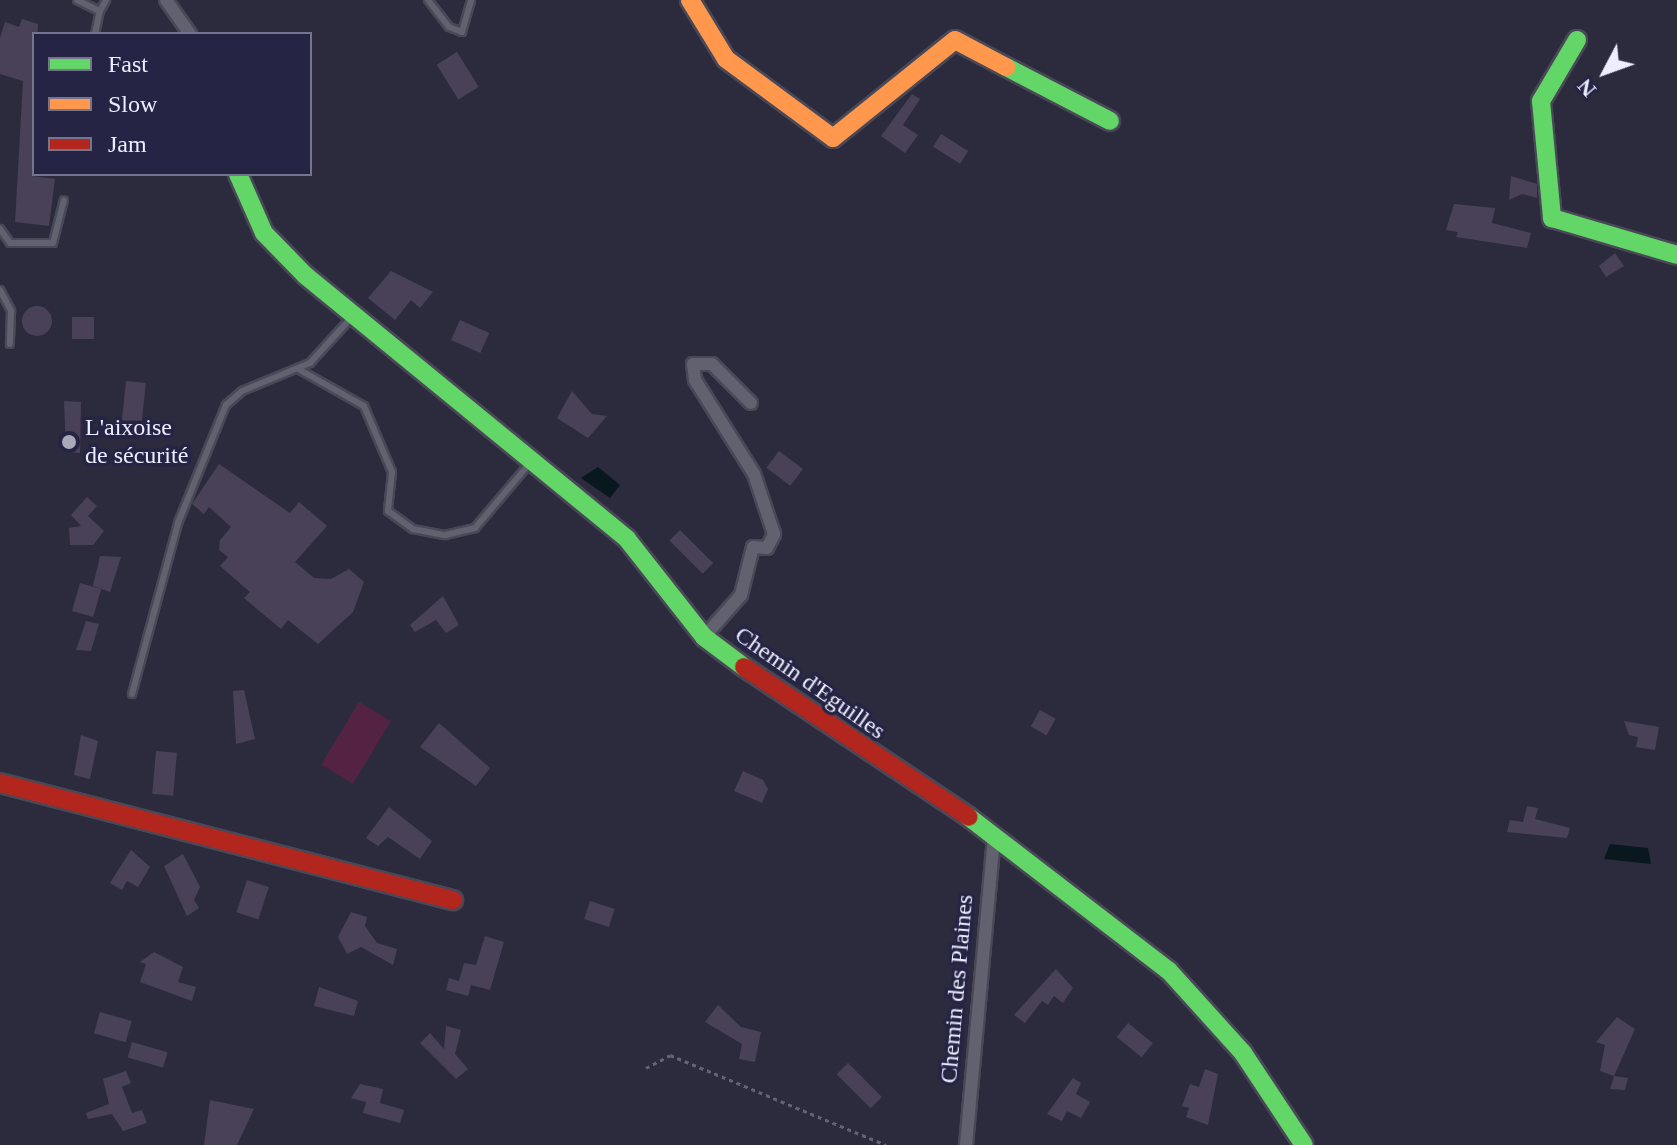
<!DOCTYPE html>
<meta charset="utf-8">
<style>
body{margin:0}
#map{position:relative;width:1677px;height:1145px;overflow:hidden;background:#2c2b3d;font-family:"Times New Roman",serif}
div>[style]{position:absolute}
.green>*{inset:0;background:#542344;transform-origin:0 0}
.water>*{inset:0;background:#09181f}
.building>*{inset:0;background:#494158;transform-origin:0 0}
.round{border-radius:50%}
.path>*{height:3px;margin-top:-1.5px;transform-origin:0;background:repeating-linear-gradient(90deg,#636371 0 4px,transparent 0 8px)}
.roads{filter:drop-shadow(2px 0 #494857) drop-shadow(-2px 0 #494857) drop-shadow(0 2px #494857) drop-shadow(0 -2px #494857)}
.lane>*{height:6px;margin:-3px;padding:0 3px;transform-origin:3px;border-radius:3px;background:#626170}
.street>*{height:12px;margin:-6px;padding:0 6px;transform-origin:6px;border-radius:6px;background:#626170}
.fast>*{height:18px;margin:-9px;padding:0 9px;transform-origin:9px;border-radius:9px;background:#63d668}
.slow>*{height:18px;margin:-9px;padding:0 9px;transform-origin:9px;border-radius:9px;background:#ff974d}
.jam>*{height:18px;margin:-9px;padding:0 9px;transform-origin:9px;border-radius:9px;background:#b3261e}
.dots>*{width:22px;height:22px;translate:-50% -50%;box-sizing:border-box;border:4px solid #262444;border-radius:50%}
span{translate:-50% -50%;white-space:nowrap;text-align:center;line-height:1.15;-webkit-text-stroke:7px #262444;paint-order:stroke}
.poi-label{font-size:24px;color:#ecedfe}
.left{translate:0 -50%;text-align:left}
.street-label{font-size:24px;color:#ecedfe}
.legend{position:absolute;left:32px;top:32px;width:280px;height:144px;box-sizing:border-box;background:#262444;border:2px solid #75748e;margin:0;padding:10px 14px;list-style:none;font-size:24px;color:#ecedfe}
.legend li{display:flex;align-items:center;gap:16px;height:40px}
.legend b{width:40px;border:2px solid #75748e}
.north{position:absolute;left:1565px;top:32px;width:80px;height:80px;-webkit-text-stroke:6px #262444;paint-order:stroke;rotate:229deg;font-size:22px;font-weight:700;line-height:32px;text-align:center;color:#ecedfe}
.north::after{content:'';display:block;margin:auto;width:28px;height:36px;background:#ecedfe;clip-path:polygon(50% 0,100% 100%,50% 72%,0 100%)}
</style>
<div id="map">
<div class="green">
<i style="left:359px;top:702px;width:37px;height:73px;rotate:31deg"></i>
</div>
<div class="water">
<i style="clip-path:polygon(598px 467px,620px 485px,610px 498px,581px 478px)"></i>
<i style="clip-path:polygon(1610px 844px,1648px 848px,1651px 864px,1604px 859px)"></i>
</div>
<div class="building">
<i style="clip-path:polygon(22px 19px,38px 24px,32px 176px,55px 179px,49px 226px,15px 222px,23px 81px,0 74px,0 38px,5px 22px,19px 27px)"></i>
<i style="left:457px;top:52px;width:41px;height:24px;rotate:58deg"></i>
<i style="clip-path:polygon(912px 94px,920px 99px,903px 125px,918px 135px,905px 153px,881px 136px)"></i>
<i style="left:941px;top:134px;width:32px;height:15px;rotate:32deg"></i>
<i style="clip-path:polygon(1511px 176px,1537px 184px,1537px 198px,1522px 194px,1509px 200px)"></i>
<i style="clip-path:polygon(1454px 204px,1495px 208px,1492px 223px,1531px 233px,1527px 248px,1456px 237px,1458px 232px,1446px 230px)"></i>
<i style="clip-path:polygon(1615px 253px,1624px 266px,1606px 277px,1599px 266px)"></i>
<i style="clip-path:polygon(391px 271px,433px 292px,420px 308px,411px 300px,395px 320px,368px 298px)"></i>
<i class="round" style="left:22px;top:306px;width:30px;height:30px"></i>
<i style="left:72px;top:317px;width:22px;height:22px"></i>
<i style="left:460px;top:320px;width:32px;height:22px;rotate:24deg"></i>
<i style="left:126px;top:381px;width:20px;height:47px;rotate:6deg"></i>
<i style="clip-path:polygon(572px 391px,592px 414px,607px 416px,588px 438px,557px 418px)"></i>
<i style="clip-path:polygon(64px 401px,81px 402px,80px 453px,66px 452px)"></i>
<i style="left:779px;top:451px;width:30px;height:21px;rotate:37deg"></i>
<i style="clip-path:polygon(219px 464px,290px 513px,299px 502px,327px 526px,295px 562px,314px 578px,331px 579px,349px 569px,364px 582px,353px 612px,318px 644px,288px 620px,281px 629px,244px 598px,250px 592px,220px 566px,228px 557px,219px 550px,220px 540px,231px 527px,209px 507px,204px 514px,192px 504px)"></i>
<i style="clip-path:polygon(87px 497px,97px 506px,88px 516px,104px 531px,93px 545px,70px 545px,69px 528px,81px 526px,71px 515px)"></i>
<i style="left:680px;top:530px;width:47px;height:15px;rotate:45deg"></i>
<i style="clip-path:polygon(100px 556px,121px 557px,110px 592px,93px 586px)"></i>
<i style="left:80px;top:583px;width:22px;height:29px;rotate:16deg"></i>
<i style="clip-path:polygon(443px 596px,459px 625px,446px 633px,436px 620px,415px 632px,410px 625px)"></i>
<i style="clip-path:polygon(86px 621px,99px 624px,91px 651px,76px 650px)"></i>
<i style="clip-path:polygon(244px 690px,255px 739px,236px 744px,233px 691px)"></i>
<i style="left:1040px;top:710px;width:18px;height:19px;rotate:29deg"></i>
<i style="clip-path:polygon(1624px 721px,1659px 727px,1655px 750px,1636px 747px,1638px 737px,1629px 735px)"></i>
<i style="clip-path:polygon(439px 723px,490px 768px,476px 786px,420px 747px)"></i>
<i style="clip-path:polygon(81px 735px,98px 741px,90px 779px,74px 775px)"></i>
<i style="left:156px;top:751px;width:21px;height:43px;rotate:5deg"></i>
<i style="clip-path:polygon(743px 771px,763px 780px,768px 789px,762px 803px,734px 791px)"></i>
<i style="clip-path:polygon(1527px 806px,1538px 808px,1535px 819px,1570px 828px,1567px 838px,1507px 832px,1510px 820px,1523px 822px)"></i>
<i style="clip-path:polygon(389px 807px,432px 841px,420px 859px,388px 837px,378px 846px,366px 838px)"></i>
<i style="clip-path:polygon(131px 850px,150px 867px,138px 887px,127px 881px,122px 890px,110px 883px)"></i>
<i style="clip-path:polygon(183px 854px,200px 887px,194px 900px,199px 908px,187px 916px,164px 866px)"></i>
<i style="left:247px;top:880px;width:23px;height:34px;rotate:18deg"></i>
<i style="left:590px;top:901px;width:26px;height:19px;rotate:18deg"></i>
<i style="clip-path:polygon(351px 912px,367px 917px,365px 926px,377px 943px,397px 949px,393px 965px,361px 947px,347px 954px,338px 937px)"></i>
<i style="clip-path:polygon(485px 936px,504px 942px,490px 990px,471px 985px,468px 996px,446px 990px,449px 978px,459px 981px,464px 963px,476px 965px)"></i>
<i style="clip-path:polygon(154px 952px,183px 967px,178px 982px,196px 987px,192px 1001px,140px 982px,146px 964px,140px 962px)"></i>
<i style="clip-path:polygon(1056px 969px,1073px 988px,1063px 1003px,1054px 996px,1048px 1005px,1042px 1001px,1025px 1023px,1014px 1015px)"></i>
<i style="clip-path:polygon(319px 987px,358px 1001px,354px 1016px,314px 1006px)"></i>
<i style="clip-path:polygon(718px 1005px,741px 1027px,761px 1032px,755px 1062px,739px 1059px,742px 1044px,705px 1022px)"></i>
<i style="left:100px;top:1012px;width:33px;height:22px;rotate:16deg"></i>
<i style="clip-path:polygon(1617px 1017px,1635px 1029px,1614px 1076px,1628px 1078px,1625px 1090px,1610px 1089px,1614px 1076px,1600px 1071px,1605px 1045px,1596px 1042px)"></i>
<i style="left:1128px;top:1023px;width:32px;height:18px;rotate:39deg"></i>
<i style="clip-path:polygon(446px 1026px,461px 1030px,455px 1054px,468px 1069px,456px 1079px,420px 1043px,430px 1033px,444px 1049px)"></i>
<i style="left:132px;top:1042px;width:37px;height:16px;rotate:16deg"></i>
<i style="left:848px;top:1063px;width:48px;height:16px;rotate:45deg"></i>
<i style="clip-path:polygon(1205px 1069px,1218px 1074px,1208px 1125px,1186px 1117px,1189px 1108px,1182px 1106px,1190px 1084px,1199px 1087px)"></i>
<i style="clip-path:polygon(126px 1071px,131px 1083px,122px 1087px,132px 1113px,142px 1110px,147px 1123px,123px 1131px,112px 1114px,88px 1119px,86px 1113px,109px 1104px,103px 1079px)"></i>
<i style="clip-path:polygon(1073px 1078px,1081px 1083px,1076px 1094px,1090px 1102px,1081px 1118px,1067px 1111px,1062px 1121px,1047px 1114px)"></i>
<i style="clip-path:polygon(360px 1084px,383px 1089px,380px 1103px,404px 1110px,400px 1123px,363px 1113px,366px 1102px,351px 1098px)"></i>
<i style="clip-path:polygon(210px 1100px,254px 1109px,237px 1145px,204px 1145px)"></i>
</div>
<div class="path">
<i style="left:646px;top:1068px;width:27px;rotate:-28deg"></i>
<i style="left:670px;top:1055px;width:234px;rotate:22.6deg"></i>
</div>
<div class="roads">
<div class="lane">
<i style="left:77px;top:0;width:25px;rotate:26deg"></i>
<i style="left:100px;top:11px;width:13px;rotate:-61deg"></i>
<i style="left:428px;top:0;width:34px;rotate:52deg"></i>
<i style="left:449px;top:27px;width:14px;rotate:21deg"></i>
<i style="left:462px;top:32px;width:33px;rotate:-74deg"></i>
<i style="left:95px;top:34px;width:24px;rotate:-78deg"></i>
<i style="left:0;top:229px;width:17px;rotate:54deg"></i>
<i style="left:10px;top:243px;width:43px"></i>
<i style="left:53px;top:243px;width:44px;rotate:-75.7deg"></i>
<i style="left:0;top:290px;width:24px;rotate:62deg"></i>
<i style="left:11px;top:311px;width:33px;rotate:92deg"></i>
<i style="left:300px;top:370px;width:73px;rotate:29.4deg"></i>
<i style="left:364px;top:406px;width:72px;rotate:67deg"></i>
<i style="left:392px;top:472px;width:39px;rotate:96deg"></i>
<i style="left:388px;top:511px;width:31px;rotate:36deg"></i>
<i style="left:413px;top:529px;width:33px;rotate:11deg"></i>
<i style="left:445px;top:535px;width:31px;rotate:-13deg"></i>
<i style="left:475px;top:528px;width:85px;rotate:-49.8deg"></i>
<i style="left:132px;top:694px;width:177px;rotate:-74.9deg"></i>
<i style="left:178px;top:523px;width:127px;rotate:-67.9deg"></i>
<i style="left:226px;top:405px;width:21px;rotate:-41deg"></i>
<i style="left:242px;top:391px;width:74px;rotate:-22.4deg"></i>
<i style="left:310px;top:363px;width:61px;rotate:-47.7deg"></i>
</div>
<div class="street">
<i style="left:166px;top:0;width:42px;rotate:54.8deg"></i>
<i style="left:704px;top:637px;width:56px;rotate:-48.6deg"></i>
<i style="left:741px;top:595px;width:49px;rotate:-76deg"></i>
<i style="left:753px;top:547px;width:14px;rotate:4deg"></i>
<i style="left:767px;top:548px;width:16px;rotate:-63deg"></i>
<i style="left:774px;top:534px;width:63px;rotate:-108.4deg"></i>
<i style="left:754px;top:474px;width:111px;rotate:-122.1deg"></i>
<i style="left:695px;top:380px;width:16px;rotate:-97deg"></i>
<i style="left:693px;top:364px;width:19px"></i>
<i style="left:712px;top:364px;width:55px;rotate:45deg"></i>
<i style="left:966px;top:1145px;width:309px;rotate:-84.8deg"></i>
</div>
<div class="fast">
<i style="left:1577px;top:40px;width:71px;rotate:120.5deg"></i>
<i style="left:1541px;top:101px;width:118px;rotate:84.6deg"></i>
<i style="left:1552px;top:218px;width:130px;rotate:16.5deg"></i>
<i style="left:1006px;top:67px;width:117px;rotate:27.4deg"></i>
<i style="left:238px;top:174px;width:64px;rotate:66.2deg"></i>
<i style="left:264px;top:233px;width:60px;rotate:45.7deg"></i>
<i style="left:306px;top:276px;width:415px;rotate:39.3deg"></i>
<i style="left:627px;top:539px;width:125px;rotate:51.8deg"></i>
<i style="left:704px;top:637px;width:50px;rotate:36.9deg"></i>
<i style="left:969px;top:817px;width:252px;rotate:37.6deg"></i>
<i style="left:1169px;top:971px;width:110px;rotate:47.9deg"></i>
<i style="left:1243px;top:1053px;width:110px;rotate:56.5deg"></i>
</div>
<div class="slow">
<i style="left:690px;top:0;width:69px;rotate:58.6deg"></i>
<i style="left:726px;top:59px;width:133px;rotate:36.4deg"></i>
<i style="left:833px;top:138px;width:156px;rotate:-38.8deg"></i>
<i style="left:955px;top:40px;width:58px;rotate:27.9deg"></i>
</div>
<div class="jam">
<i style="left:744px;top:667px;width:270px;rotate:33.7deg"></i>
<i style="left:0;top:783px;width:468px;rotate:14.5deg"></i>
</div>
</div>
<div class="dots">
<i style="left:69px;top:442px;background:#a9a9ba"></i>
</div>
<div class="poi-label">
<span class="left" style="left:85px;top:442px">L'aixoise<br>de sécurité</span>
</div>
<div class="street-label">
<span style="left:810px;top:683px;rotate:35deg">Chemin d'Eguilles</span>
<span style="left:957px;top:989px;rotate:-85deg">Chemin des Plaines</span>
</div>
<ul class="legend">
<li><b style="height:10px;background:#63d668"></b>Fast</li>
<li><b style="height:10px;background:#ff974d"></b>Slow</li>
<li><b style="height:10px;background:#b3261e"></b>Jam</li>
</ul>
<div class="north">N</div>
</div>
